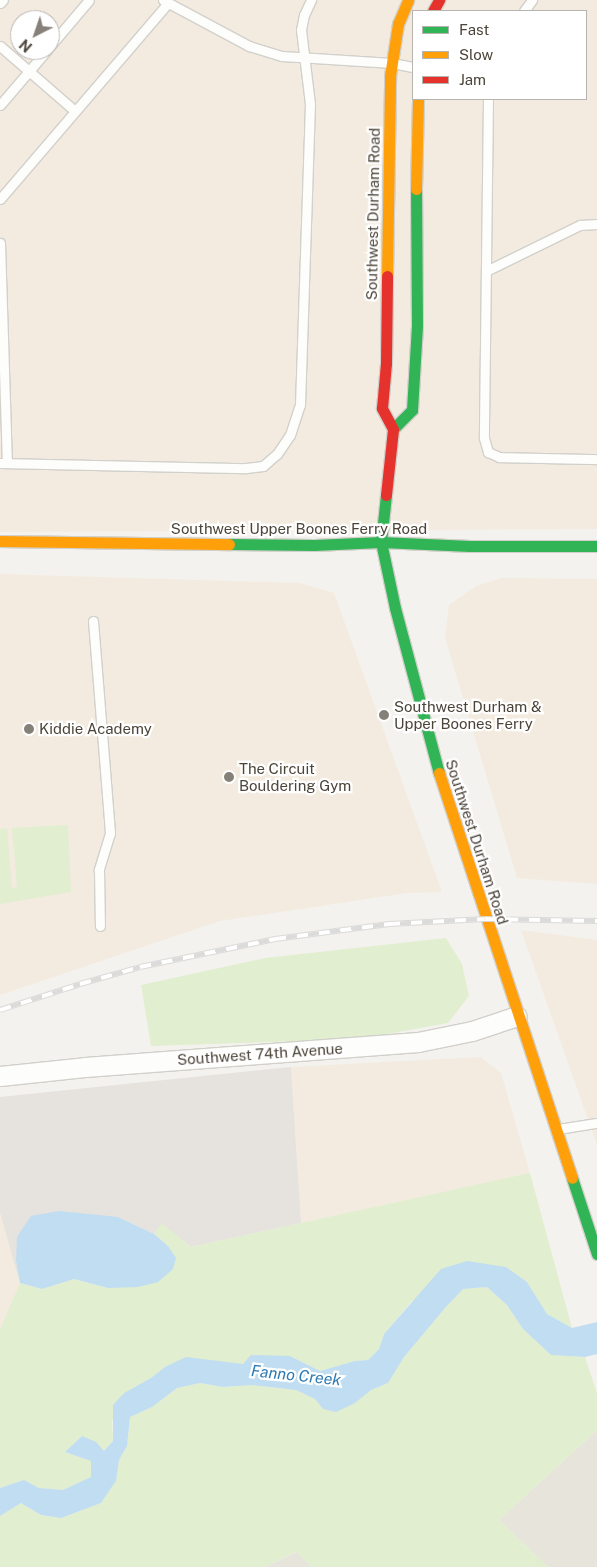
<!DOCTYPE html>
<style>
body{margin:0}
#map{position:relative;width:597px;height:1567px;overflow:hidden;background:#f4f2ee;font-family:"Public Sans",sans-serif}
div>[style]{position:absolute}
.residential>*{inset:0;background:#e7e4dc}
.commercial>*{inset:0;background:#f3ebdf}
.industrial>*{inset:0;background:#e6e2de}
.green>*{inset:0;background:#e1eecf}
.water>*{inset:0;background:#c0ddf1}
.roads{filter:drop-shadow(1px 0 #d2d0cb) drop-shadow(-1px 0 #d2d0cb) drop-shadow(0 1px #d2d0cb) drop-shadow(0 -1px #d2d0cb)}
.lane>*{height:9px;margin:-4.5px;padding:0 4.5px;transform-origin:4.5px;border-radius:4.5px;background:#fdfdfc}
.street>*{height:19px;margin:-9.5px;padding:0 9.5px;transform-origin:9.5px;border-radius:9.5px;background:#fdfdfc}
.fast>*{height:11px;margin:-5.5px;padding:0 5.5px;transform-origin:5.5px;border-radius:5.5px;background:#30b455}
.slow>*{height:11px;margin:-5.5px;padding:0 5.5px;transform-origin:5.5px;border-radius:5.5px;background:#ff9f0a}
.jam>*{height:11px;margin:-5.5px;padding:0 5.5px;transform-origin:5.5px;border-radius:5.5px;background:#e5322d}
.rail>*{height:5.5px;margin-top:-2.75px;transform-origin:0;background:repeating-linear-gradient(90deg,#fff 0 11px,#dbdbda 0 22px);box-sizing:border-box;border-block:1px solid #dbdbda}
.dots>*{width:14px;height:14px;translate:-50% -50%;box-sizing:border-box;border:2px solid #fff;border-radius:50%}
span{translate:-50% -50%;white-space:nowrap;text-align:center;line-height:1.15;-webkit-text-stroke:4.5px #fff;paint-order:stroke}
.street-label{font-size:15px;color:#4b4439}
.poi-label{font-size:15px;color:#4b4439}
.left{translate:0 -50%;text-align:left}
.water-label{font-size:16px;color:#2e7ab2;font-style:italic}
.legend{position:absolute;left:412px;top:10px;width:175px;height:90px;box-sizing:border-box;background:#fff;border:1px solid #b7b4b0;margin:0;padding:6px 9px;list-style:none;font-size:15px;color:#4b4439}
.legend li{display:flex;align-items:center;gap:10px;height:25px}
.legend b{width:25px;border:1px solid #b7b4b0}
.north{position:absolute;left:10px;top:10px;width:50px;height:50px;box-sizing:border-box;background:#fff;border:1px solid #b7b4b0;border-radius:50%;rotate:221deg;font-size:14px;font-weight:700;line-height:20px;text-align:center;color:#4b4439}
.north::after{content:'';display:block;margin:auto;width:18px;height:22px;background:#868178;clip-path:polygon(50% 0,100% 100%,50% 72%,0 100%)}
</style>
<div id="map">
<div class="residential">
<i style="clip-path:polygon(597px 1430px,597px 1567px,548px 1567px,499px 1520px)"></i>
<i style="clip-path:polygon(297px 1552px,312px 1567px,265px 1567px)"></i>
</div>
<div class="commercial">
<i style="clip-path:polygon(evenodd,0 0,597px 0,597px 529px,0 532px,0 0,413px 11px,586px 11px,586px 99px,413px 99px,413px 11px,0 0,20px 20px,50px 20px,50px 50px,20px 50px,20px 20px)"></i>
<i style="clip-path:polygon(0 574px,300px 583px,334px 593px,442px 892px,407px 893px,220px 921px,0 995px)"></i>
<i style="clip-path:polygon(501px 578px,597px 579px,597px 884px,517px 878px,445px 638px,449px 605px,476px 586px)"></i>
<i style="clip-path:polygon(521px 930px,597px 940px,597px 1145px)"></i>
<i style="clip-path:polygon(481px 1057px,501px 1073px,530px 1173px,301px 1223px,291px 1067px)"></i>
<i style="clip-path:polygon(0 1213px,20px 1283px,0 1329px)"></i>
</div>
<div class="industrial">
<i style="clip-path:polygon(291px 1067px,301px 1223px,191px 1247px,162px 1224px,154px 1234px,118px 1217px,16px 1261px,20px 1283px,0 1213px,0 1097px)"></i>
</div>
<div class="green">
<i style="clip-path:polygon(68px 825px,71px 892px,0 904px,0 829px,7px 828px,12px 888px,17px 887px,12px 828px)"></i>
<i style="clip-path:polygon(446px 938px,462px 964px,469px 996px,448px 1023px,360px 1039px,151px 1046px,141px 985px,265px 958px)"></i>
<i style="clip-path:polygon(530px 1173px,572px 1328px,547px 1314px,527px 1282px,506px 1267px,412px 1301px,384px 1334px,379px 1349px,368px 1360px,355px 1361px,320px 1371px,290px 1356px,243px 1364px,186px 1358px,165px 1367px,151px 1378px,124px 1393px,112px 1421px,113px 1441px,104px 1451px,82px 1436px,65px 1452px,91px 1461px,92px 1477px,63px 1490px,39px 1488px,24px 1480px,0 1488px,0 1329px,20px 1283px,42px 1289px,74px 1279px,108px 1288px,168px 1246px,154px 1234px,162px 1223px,191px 1247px)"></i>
<i style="clip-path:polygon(487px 1287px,507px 1305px,523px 1329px,551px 1355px,585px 1357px,597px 1393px,597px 1430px,499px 1520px,548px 1567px,312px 1567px,296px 1552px,265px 1567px,0 1567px,0 1516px,21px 1503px,41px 1515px,61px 1518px,101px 1503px,116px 1481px,119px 1460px,127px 1446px,130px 1417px,152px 1407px,177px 1388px,200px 1383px,223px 1387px,252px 1385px,296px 1390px,315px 1399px,323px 1409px,355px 1403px,371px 1390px,388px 1383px,404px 1357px,445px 1308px,463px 1289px)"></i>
</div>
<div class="water">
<i style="clip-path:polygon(59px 1211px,118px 1217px,154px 1234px,168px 1246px,176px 1258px,173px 1269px,158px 1282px,138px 1287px,108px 1288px,74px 1279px,42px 1289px,20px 1283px,16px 1261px,17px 1237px,31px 1216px)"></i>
<i style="clip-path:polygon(467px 1261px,506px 1267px,527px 1282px,547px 1314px,572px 1328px,597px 1322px,597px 1354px,585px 1357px,551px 1355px,523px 1329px,507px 1305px,487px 1287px,463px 1289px,445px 1308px,404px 1357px,388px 1383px,371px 1390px,355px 1403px,336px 1412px,323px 1409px,315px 1399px,296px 1390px,252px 1385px,223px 1387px,200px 1383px,177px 1388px,152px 1407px,130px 1417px,127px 1446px,119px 1460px,116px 1481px,101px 1503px,61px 1518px,41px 1515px,21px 1503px,0 1516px,0 1488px,24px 1480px,39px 1488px,63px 1490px,91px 1477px,91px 1461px,65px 1452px,82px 1436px,96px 1442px,104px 1451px,113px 1441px,113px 1405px,124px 1393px,151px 1378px,165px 1367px,186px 1357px,243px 1364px,251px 1355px,290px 1356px,320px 1371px,355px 1361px,368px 1360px,379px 1349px,384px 1334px,441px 1269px)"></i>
</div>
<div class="roads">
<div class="lane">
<i style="left:163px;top:0;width:98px;rotate:28.1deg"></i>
<i style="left:249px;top:46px;width:34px;rotate:17deg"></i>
<i style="left:282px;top:56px;width:110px;rotate:3.6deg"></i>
<i style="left:392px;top:63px;width:21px;rotate:11deg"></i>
<i style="left:0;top:3px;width:4px;rotate:-45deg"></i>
<i style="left:524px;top:11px;width:14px;rotate:-54deg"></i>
<i style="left:0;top:46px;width:99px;rotate:40.9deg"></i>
<i style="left:50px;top:46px;width:60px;rotate:-49.7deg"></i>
<i style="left:488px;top:99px;width:339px;rotate:90.7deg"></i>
<i style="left:484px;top:438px;width:15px;rotate:74deg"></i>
<i style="left:488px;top:452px;width:12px;rotate:24deg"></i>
<i style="left:499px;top:457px;width:98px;rotate:1.2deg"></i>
<i style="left:0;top:105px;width:72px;rotate:-49.5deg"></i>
<i style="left:0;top:199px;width:257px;rotate:-49.4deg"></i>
<i style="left:0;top:243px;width:220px;rotate:88.2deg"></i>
<i style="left:486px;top:271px;width:105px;rotate:-26.1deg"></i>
<i style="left:580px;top:225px;width:17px;rotate:-3deg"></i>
<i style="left:0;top:463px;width:246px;rotate:1.2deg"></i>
<i style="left:246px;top:468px;width:17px;rotate:-7deg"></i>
<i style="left:263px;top:466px;width:18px;rotate:-41deg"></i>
<i style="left:277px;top:454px;width:23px;rotate:-56deg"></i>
<i style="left:290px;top:435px;width:32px;rotate:-72deg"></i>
<i style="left:300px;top:405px;width:301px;rotate:-88.1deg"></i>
<i style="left:310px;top:104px;width:75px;rotate:-96.9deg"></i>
<i style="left:301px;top:30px;width:15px;rotate:-79deg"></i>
<i style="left:304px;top:15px;width:17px;rotate:-65deg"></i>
<i style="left:93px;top:621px;width:213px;rotate:85.4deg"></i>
<i style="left:110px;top:833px;width:39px;rotate:107deg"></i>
<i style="left:99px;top:870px;width:56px;rotate:89deg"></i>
<i style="left:558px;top:1129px;width:39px;rotate:-9deg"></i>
</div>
<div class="street">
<i style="left:0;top:1076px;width:85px;rotate:-6deg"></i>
<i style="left:85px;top:1067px;width:334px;rotate:-4.3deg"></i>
<i style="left:418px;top:1042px;width:55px;rotate:-11.5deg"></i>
<i style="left:472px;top:1031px;width:47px;rotate:-18.4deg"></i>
</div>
<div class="fast">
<i style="left:393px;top:429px;width:27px;rotate:-45deg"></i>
<i style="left:412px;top:410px;width:84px;rotate:-86.6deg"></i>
<i style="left:417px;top:326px;width:137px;rotate:-90.4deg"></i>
<i style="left:386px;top:495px;width:47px;rotate:96.1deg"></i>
<i style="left:381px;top:542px;width:89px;rotate:2.6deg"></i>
<i style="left:470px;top:546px;width:127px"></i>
<i style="left:229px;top:544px;width:85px;rotate:0.7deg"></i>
<i style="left:314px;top:545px;width:67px;rotate:-2.6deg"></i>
<i style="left:381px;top:542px;width:67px;rotate:78deg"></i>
<i style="left:395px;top:608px;width:171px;rotate:75.1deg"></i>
<i style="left:572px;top:1178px;width:80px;rotate:71.8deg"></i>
</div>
<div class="slow">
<i style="left:416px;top:189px;width:90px;rotate:-88.7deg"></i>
<i style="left:387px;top:276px;width:200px;rotate:-89.1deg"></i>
<i style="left:390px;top:76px;width:53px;rotate:-81.3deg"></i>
<i style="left:398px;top:24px;width:26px;rotate:-67deg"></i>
<i style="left:0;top:541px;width:229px;rotate:0.8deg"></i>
<i style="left:439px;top:773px;width:426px;rotate:71.8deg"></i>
</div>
<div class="jam">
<i style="left:433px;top:11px;width:13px;rotate:-61deg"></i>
<i style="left:386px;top:495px;width:66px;rotate:-83.9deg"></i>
<i style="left:393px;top:429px;width:24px;rotate:-118deg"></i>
<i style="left:382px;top:408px;width:45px;rotate:-84.9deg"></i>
<i style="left:386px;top:363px;width:87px;rotate:-89.3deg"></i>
</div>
</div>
<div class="rail">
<i style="left:0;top:1010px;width:84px;rotate:-18deg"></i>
<i style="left:80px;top:984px;width:62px;rotate:-15.8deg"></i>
<i style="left:140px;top:967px;width:138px;rotate:-11.7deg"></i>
<i style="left:275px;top:939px;width:115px;rotate:-7.5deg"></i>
<i style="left:389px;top:924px;width:96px;rotate:-3deg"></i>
<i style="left:485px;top:919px;width:112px;rotate:1deg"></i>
</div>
<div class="dots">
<i style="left:384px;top:715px;background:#868178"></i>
<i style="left:29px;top:729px;background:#868178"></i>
<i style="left:229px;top:777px;background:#868178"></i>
</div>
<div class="street-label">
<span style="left:373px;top:214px;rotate:-89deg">Southwest Durham Road</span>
<span style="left:299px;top:529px">Southwest Upper Boones Ferry Road</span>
<span style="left:477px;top:842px;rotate:72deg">Southwest Durham Road</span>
<span style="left:260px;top:1054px;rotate:-4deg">Southwest 74th Avenue</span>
</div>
<div class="poi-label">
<span class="left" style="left:394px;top:715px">Southwest Durham &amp;<br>Upper Boones Ferry</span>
<span class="left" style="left:39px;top:729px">Kiddie Academy</span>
<span class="left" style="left:239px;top:777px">The Circuit<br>Bouldering Gym</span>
</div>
<div class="water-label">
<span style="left:296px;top:1376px;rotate:6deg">Fanno Creek</span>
</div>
<ul class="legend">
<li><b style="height:6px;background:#30b455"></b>Fast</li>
<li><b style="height:6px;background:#ff9f0a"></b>Slow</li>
<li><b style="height:6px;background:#e5322d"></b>Jam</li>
</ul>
<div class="north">N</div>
</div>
